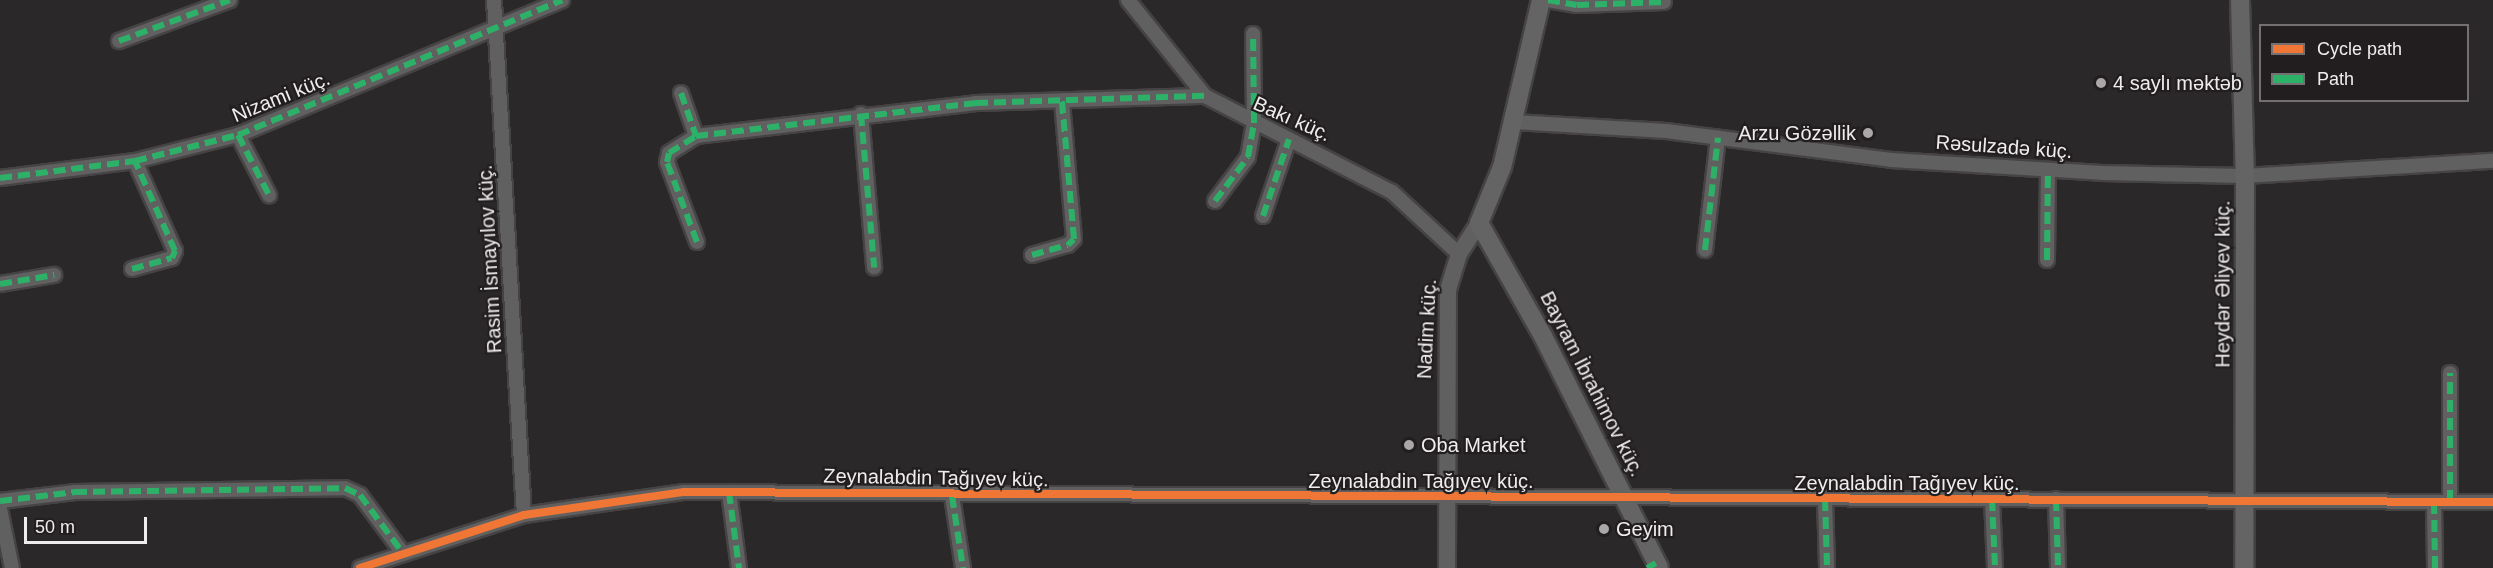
<!DOCTYPE html>
<meta charset="utf-8">
<style>
body{margin:0}
#map{position:relative;width:2493px;height:568px;overflow:hidden;background:#2a2829;font-family:Helvetica,sans-serif}
div>[style]{position:absolute}
.roads{filter:drop-shadow(2px 0 #464344) drop-shadow(-2px 0 #464344) drop-shadow(0 2px #464344) drop-shadow(0 -2px #464344)}
.minor>*{height:14px;margin:-7px;padding:0 7px;transform-origin:7px;border-radius:7px;background:#616060}
.tertiary>*{height:16px;margin:-8px;padding:0 8px;transform-origin:8px;border-radius:8px;background:#616060}
.secondary>*{height:18px;margin:-9px;padding:0 9px;transform-origin:9px;border-radius:9px;background:#656464}
.quiet>*{height:6px;margin-top:-3px;transform-origin:0;background:repeating-linear-gradient(90deg,#2db169 0 12px,transparent 0 18px)}
.cycleway>*{height:8px;margin:-4px;padding:0 4px;transform-origin:4px;border-radius:4px;background:#f07635}
.dots>*{width:16px;height:16px;translate:-50% -50%;box-sizing:border-box;border:3px solid #221e1f;border-radius:50%}
span{translate:-50% -50%;white-space:nowrap;text-align:center;line-height:1.15;-webkit-text-stroke:4.5px #221e1f;paint-order:stroke}
.poi-label{font-size:20px;color:#efeced}
.left{translate:0 -50%;text-align:left}
.right{translate:-100% -50%;text-align:right}
.street-label{font-size:20px;color:#efeced}
.legend{position:absolute;left:2259px;top:24px;width:210px;height:78px;box-sizing:border-box;background:#221e1f;border:2px solid #747071;margin:0;padding:8px 10px;list-style:none;font-size:18px;color:#efeced}
.legend li{display:flex;align-items:center;gap:12px;height:30px}
.legend b{width:30px;border:2px solid #747071}
.scale{position:absolute;left:24px;top:517px;width:123px;height:27px;box-sizing:border-box;border:3px solid #efeced;border-top:0;padding-left:8px;font-size:18px;line-height:21px;white-space:nowrap;color:#efeced;-webkit-text-stroke:4px #221e1f;paint-order:stroke}
</style>
<div id="map">
<div class="roads">
<div class="minor">
<i style="left:494px;top:0;width:516px;rotate:86.67deg"></i>
<i style="left:1128px;top:0;width:123px;rotate:51.3deg"></i>
<i style="left:1205px;top:96px;width:210px;rotate:27.2deg"></i>
<i style="left:1392px;top:192px;width:91px;rotate:42.8deg"></i>
<i style="left:1548px;top:0;width:29px;rotate:10deg"></i>
<i style="left:1577px;top:5px;width:87px;rotate:-2deg"></i>
<i style="left:119px;top:41px;width:118px;rotate:-20.3deg"></i>
<i style="left:681px;top:93px;width:46px;rotate:70.8deg"></i>
<i style="left:861px;top:114px;width:154px;rotate:85.1deg"></i>
<i style="left:1514px;top:122px;width:152px;rotate:3.4deg"></i>
<i style="left:1666px;top:131px;width:227px;rotate:7.3deg"></i>
<i style="left:1891px;top:160px;width:211px;rotate:3.5deg"></i>
<i style="left:2102px;top:173px;width:143px;rotate:1.2deg"></i>
<i style="left:2245px;top:176px;width:248px;rotate:-3.5deg"></i>
<i style="left:238px;top:135px;width:68px;rotate:62.7deg"></i>
<i style="left:0;top:178px;width:136px;rotate:-7.2deg"></i>
<i style="left:135px;top:161px;width:106px;rotate:-14.2deg"></i>
<i style="left:238px;top:135px;width:351px;rotate:-22.6deg"></i>
<i style="left:1215px;top:201px;width:55px;rotate:-53.1deg"></i>
<i style="left:1248px;top:157px;width:35px;rotate:-80deg"></i>
<i style="left:1254px;top:123px;width:89px;rotate:-90.6deg"></i>
<i style="left:1263px;top:216px;width:81px;rotate:-71.3deg"></i>
<i style="left:697px;top:242px;width:85px;rotate:-110.6deg"></i>
<i style="left:667px;top:162px;width:9px;rotate:-77deg"></i>
<i style="left:669px;top:153px;width:32px;rotate:-32deg"></i>
<i style="left:696px;top:136px;width:282px;rotate:-6.7deg"></i>
<i style="left:976px;top:103px;width:229px;rotate:-1.8deg"></i>
<i style="left:1705px;top:250px;width:113px;rotate:-83.4deg"></i>
<i style="left:1032px;top:255px;width:37px;rotate:-16deg"></i>
<i style="left:1068px;top:245px;width:8px;rotate:-45deg"></i>
<i style="left:1074px;top:239px;width:139px;rotate:-95deg"></i>
<i style="left:2047px;top:260px;width:90px;rotate:-89.4deg"></i>
<i style="left:132px;top:269px;width:41px;rotate:-15.4deg"></i>
<i style="left:172px;top:258px;width:8px;rotate:-67deg"></i>
<i style="left:175px;top:251px;width:98px;rotate:-114deg"></i>
<i style="left:0;top:284px;width:55px;rotate:-9.5deg"></i>
<i style="left:729px;top:492px;width:77px;rotate:82.5deg"></i>
<i style="left:952px;top:496px;width:73px;rotate:81.3deg"></i>
<i style="left:1825px;top:499px;width:69px;rotate:88.3deg"></i>
<i style="left:1992px;top:499px;width:69px;rotate:87.5deg"></i>
<i style="left:2056px;top:499px;width:69px;rotate:88.3deg"></i>
<i style="left:0;top:501px;width:76px;rotate:-6.8deg"></i>
<i style="left:75px;top:492px;width:270px;rotate:-0.8deg"></i>
<i style="left:345px;top:488px;width:17px;rotate:25deg"></i>
<i style="left:360px;top:495px;width:71px;rotate:53.6deg"></i>
<i style="left:2434px;top:502px;width:66px;rotate:89.1deg"></i>
<i style="left:2450px;top:502px;width:129px;rotate:-90deg"></i>
<i style="left:0;top:509px;width:60px;rotate:78.5deg"></i>
<i style="left:360px;top:568px;width:172px;rotate:-17.9deg"></i>
<i style="left:524px;top:515px;width:162px;rotate:-8.2deg"></i>
<i style="left:684px;top:492px;width:1809px;rotate:0.32deg"></i>
</div>
<div class="tertiary">
<i style="left:1447px;top:568px;width:278px;rotate:-89.8deg"></i>
<i style="left:1448px;top:290px;width:38px;rotate:-73deg"></i>
<i style="left:1459px;top:254px;width:37px;rotate:-57deg"></i>
</div>
<div class="secondary">
<i style="left:1541px;top:0;width:171px;rotate:103.1deg"></i>
<i style="left:1502px;top:167px;width:61px;rotate:112.3deg"></i>
<i style="left:1479px;top:223px;width:130px;rotate:60.5deg"></i>
<i style="left:1543px;top:336px;width:259px;rotate:63.4deg"></i>
<i style="left:2240px;top:0;width:176px;rotate:88.4deg"></i>
<i style="left:2245px;top:176px;width:392px;rotate:90.1deg"></i>
</div>
</div>
<div class="quiet">
<i style="left:1548px;top:0;width:29px;rotate:10deg"></i>
<i style="left:1577px;top:5px;width:87px;rotate:-2deg"></i>
<i style="left:119px;top:41px;width:118px;rotate:-20.3deg"></i>
<i style="left:681px;top:93px;width:46px;rotate:70.8deg"></i>
<i style="left:861px;top:114px;width:154px;rotate:85.1deg"></i>
<i style="left:238px;top:135px;width:68px;rotate:62.7deg"></i>
<i style="left:0;top:178px;width:136px;rotate:-7.2deg"></i>
<i style="left:135px;top:161px;width:106px;rotate:-14.2deg"></i>
<i style="left:238px;top:135px;width:351px;rotate:-22.6deg"></i>
<i style="left:1215px;top:201px;width:55px;rotate:-53.1deg"></i>
<i style="left:1248px;top:157px;width:35px;rotate:-80deg"></i>
<i style="left:1254px;top:123px;width:89px;rotate:-90.6deg"></i>
<i style="left:1263px;top:216px;width:81px;rotate:-71.3deg"></i>
<i style="left:697px;top:242px;width:85px;rotate:-110.6deg"></i>
<i style="left:667px;top:162px;width:9px;rotate:-77deg"></i>
<i style="left:669px;top:153px;width:32px;rotate:-32deg"></i>
<i style="left:696px;top:136px;width:282px;rotate:-6.7deg"></i>
<i style="left:976px;top:103px;width:229px;rotate:-1.8deg"></i>
<i style="left:1705px;top:250px;width:113px;rotate:-83.4deg"></i>
<i style="left:1032px;top:255px;width:37px;rotate:-16deg"></i>
<i style="left:1068px;top:245px;width:8px;rotate:-45deg"></i>
<i style="left:1074px;top:239px;width:139px;rotate:-95deg"></i>
<i style="left:2047px;top:260px;width:90px;rotate:-89.4deg"></i>
<i style="left:132px;top:269px;width:41px;rotate:-15.4deg"></i>
<i style="left:172px;top:258px;width:8px;rotate:-67deg"></i>
<i style="left:175px;top:251px;width:98px;rotate:-114deg"></i>
<i style="left:0;top:284px;width:55px;rotate:-9.5deg"></i>
<i style="left:729px;top:492px;width:77px;rotate:82.5deg"></i>
<i style="left:952px;top:496px;width:73px;rotate:81.3deg"></i>
<i style="left:1825px;top:499px;width:69px;rotate:88.3deg"></i>
<i style="left:1992px;top:499px;width:69px;rotate:87.5deg"></i>
<i style="left:2056px;top:499px;width:69px;rotate:88.3deg"></i>
<i style="left:0;top:501px;width:76px;rotate:-6.8deg"></i>
<i style="left:75px;top:492px;width:270px;rotate:-0.8deg"></i>
<i style="left:345px;top:488px;width:17px;rotate:25deg"></i>
<i style="left:360px;top:495px;width:71px;rotate:53.6deg"></i>
<i style="left:2434px;top:502px;width:66px;rotate:89.1deg"></i>
<i style="left:2450px;top:502px;width:129px;rotate:-90deg"></i>
<i style="left:1647px;top:568px;width:10px;rotate:-29deg"></i>
</div>
<div class="cycleway">
<i style="left:360px;top:568px;width:172px;rotate:-17.9deg"></i>
<i style="left:524px;top:515px;width:162px;rotate:-8.2deg"></i>
<i style="left:684px;top:492px;width:1809px;rotate:0.32deg"></i>
</div>
<div class="dots">
<i style="left:2101px;top:83px;background:#aaa7a8"></i>
<i style="left:1868px;top:133px;background:#aaa7a8"></i>
<i style="left:1409px;top:445px;background:#aaa7a8"></i>
<i style="left:1604px;top:529px;background:#aaa7a8"></i>
</div>
<div class="poi-label">
<span class="left" style="left:2113px;top:83px">4 saylı məktəb</span>
<span class="right" style="left:1856px;top:133px">Arzu Gözəllik</span>
<span class="left" style="left:1421px;top:445px">Oba Market</span>
<span class="left" style="left:1616px;top:529px">Geyim</span>
</div>
<div class="street-label">
<span style="left:281px;top:97px;rotate:-22deg">Nizami küç.</span>
<span style="left:1292px;top:119px;rotate:24deg">Bakı küç.</span>
<span style="left:2004px;top:147px;rotate:4deg">Rəsulzadə küç.</span>
<span style="left:490px;top:259px;rotate:-93deg">Rasim İsmayılov küç.</span>
<span style="left:2223px;top:284px;rotate:-90deg">Heydər Əliyev küç.</span>
<span style="left:1427px;top:329px;rotate:-87deg">Nadim küç.</span>
<span style="left:1592px;top:384px;rotate:63deg">Bayram İbrahimov küç.</span>
<span style="left:936px;top:478px;rotate:1deg">Zeynalabdin Tağıyev küç.</span>
<span style="left:1421px;top:481px">Zeynalabdin Tağıyev küç.</span>
<span style="left:1907px;top:483px">Zeynalabdin Tağıyev küç.</span>
</div>
<ul class="legend">
<li><b style="height:8px;background:#f07635"></b>Cycle path</li>
<li><b style="height:8px;background:#2db169"></b>Path</li>
</ul>
<div class="scale">50 m</div>
</div>
